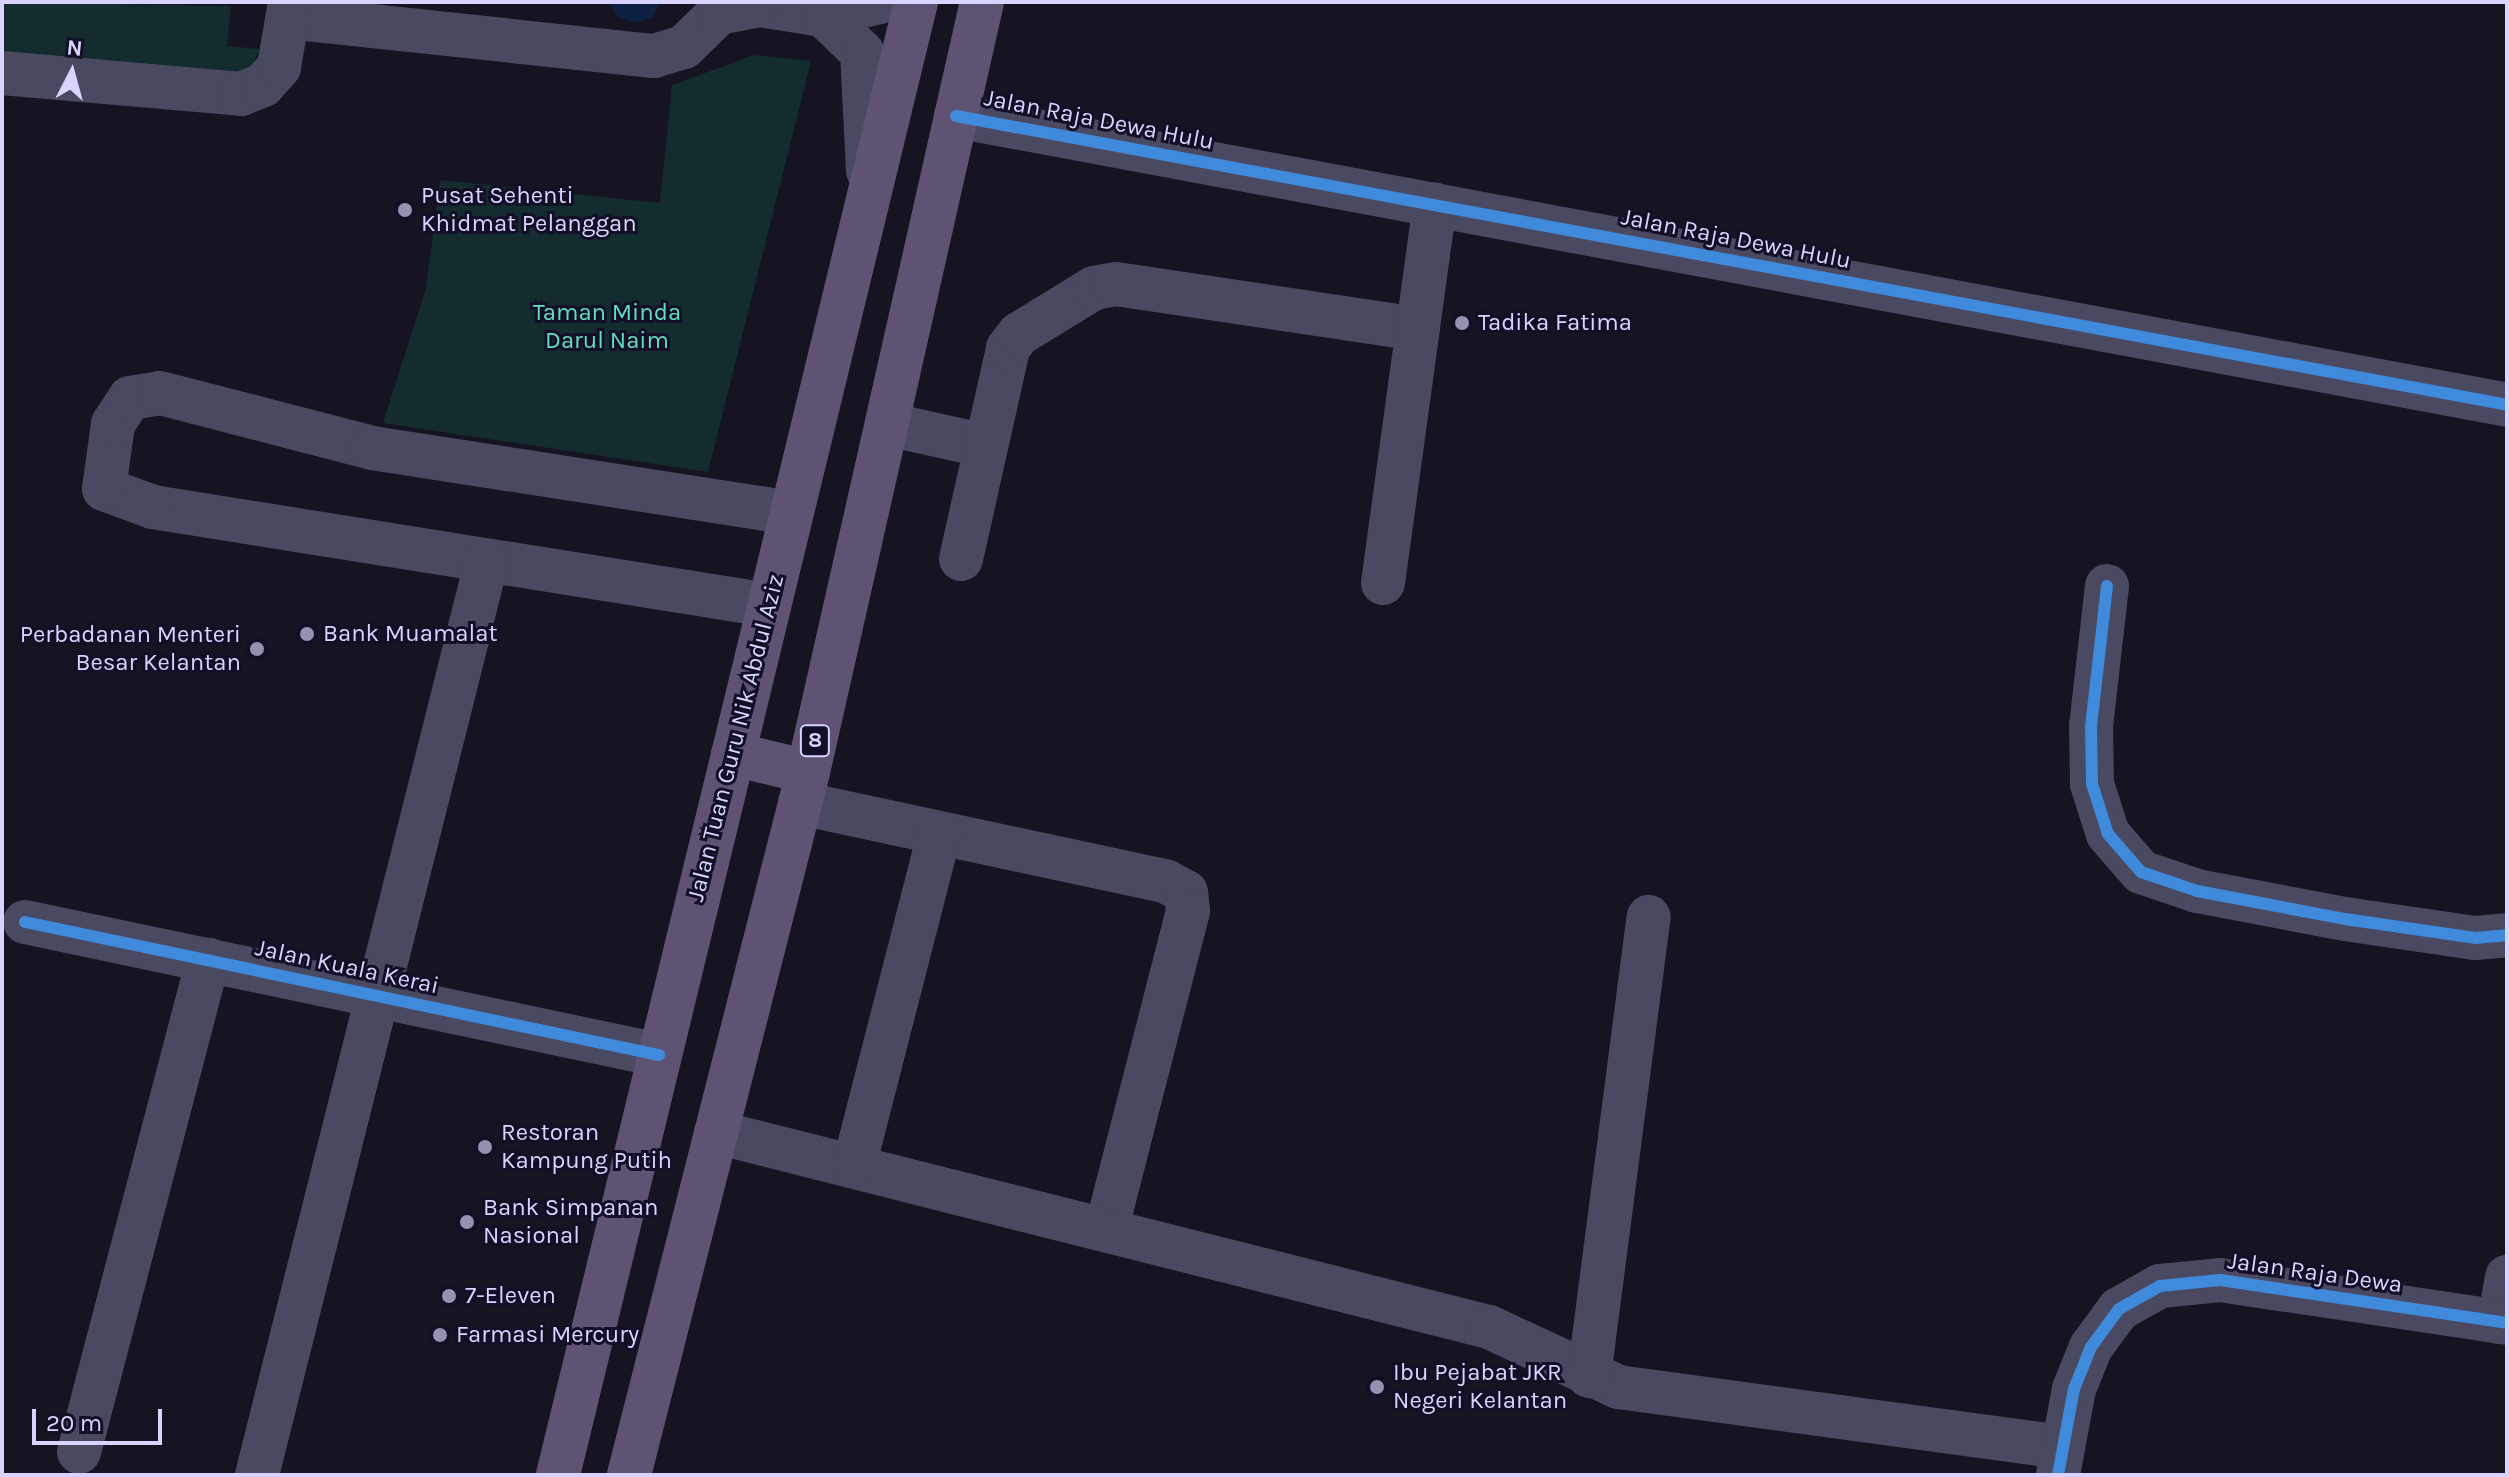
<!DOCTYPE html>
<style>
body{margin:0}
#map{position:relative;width:2509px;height:1477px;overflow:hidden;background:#161421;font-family:Karla,sans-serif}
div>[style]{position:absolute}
.green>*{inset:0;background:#132c2d}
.water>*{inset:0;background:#0d2144}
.minor>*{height:44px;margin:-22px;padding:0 22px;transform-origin:22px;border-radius:22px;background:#4a4962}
.major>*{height:44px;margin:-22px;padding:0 22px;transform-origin:22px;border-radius:22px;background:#5e5373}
.cycleway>*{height:12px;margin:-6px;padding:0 6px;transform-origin:6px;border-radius:6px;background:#408adc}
.dots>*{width:22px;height:22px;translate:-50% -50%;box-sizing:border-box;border:4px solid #130f26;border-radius:50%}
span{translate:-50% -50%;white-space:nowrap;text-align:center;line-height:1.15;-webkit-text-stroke:6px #130f26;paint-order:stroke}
.shield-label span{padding:2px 6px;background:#130f26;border:2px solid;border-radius:6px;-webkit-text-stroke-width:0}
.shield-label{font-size:22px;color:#d9d4ff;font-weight:700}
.street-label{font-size:24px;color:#d9d4ff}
.poi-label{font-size:24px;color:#d9d4ff}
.left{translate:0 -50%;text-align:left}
.right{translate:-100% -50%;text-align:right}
.park-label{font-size:24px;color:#5fe0c0}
.frame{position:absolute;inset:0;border:4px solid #d9d4ff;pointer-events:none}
.north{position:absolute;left:32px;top:32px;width:80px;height:80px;-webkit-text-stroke:6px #130f26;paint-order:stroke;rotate:6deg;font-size:22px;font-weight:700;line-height:32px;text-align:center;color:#d9d4ff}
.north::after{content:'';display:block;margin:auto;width:28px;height:36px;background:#d9d4ff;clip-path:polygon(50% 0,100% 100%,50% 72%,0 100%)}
.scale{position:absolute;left:32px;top:1409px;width:130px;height:36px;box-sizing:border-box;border:4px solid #d9d4ff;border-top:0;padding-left:10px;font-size:24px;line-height:28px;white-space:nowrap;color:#d9d4ff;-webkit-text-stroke:6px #130f26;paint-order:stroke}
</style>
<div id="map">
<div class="green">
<i style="clip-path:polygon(2px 2px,231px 6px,227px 46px,260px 49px,249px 73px,2px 54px)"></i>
<i style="clip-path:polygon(754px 55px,811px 61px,708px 472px,383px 423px,426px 288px,440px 180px,660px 203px,672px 85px)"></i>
</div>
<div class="water">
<i style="clip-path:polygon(609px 2px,660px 2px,652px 17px,636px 23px,618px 17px)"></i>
</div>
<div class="minor">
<i style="left:740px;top:2px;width:84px;rotate:8.9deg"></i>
<i style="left:823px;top:15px;width:58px;rotate:-12.8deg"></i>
<i style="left:823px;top:15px;width:54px;rotate:43.5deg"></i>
<i style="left:862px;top:52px;width:119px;rotate:87.1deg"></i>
<i style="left:288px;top:17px;width:368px;rotate:6.1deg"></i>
<i style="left:654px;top:56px;width:31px;rotate:-17deg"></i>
<i style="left:684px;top:47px;width:49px;rotate:-44.2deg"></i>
<i style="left:719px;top:13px;width:37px;rotate:-11deg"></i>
<i style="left:2px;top:73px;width:240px;rotate:5deg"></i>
<i style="left:241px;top:94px;width:24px;rotate:-22deg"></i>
<i style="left:263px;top:85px;width:24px;rotate:-48deg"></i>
<i style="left:279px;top:67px;width:66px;rotate:-80.4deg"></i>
<i style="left:956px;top:116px;width:1578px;rotate:10.55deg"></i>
<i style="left:887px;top:424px;width:101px;rotate:12.5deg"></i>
<i style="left:961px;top:559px;width:216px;rotate:-77.4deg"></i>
<i style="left:1008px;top:348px;width:18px;rotate:-52deg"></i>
<i style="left:1019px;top:334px;width:88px;rotate:-31.5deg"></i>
<i style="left:1094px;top:288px;width:22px;rotate:-10deg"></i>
<i style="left:1116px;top:284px;width:305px;rotate:8.5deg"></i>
<i style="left:1383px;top:583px;width:382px;rotate:-82.2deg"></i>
<i style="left:2107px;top:586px;width:141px;rotate:96.5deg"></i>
<i style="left:2091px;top:726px;width:58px;rotate:89deg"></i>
<i style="left:2092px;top:784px;width:52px;rotate:72.3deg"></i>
<i style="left:2108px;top:834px;width:50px;rotate:49deg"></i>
<i style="left:2141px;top:872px;width:59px;rotate:18.7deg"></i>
<i style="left:2197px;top:891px;width:151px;rotate:10.7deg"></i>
<i style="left:2345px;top:919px;width:131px;rotate:8.3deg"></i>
<i style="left:2475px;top:938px;width:32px;rotate:-5deg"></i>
<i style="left:768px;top:605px;width:623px;rotate:-170.95deg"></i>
<i style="left:153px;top:507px;width:52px;rotate:-159.8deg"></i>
<i style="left:104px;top:489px;width:66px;rotate:-82.1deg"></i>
<i style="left:113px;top:424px;width:31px;rotate:-57deg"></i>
<i style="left:130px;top:398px;width:30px;rotate:-9deg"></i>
<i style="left:160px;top:393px;width:219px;rotate:14.5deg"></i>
<i style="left:372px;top:448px;width:423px;rotate:8.8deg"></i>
<i style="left:800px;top:803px;width:375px;rotate:12.1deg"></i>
<i style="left:1167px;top:882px;width:21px;rotate:28deg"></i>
<i style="left:1186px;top:892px;width:19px;rotate:84deg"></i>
<i style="left:1188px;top:911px;width:329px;rotate:104.4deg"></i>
<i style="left:25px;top:922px;width:648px;rotate:11.85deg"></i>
<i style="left:716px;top:1132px;width:797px;rotate:14.16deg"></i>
<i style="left:1489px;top:1327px;width:142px;rotate:24.9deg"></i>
<i style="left:1618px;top:1387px;width:449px;rotate:7.7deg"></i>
<i style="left:854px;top:1166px;width:343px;rotate:-75.6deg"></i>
<i style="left:2499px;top:1322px;width:46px;rotate:-79.9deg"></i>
<i style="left:1589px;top:1376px;width:463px;rotate:-82.6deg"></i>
<i style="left:79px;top:1452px;width:509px;rotate:-75.31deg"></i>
<i style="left:257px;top:1475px;width:943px;rotate:-75.89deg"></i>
<i style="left:2058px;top:1475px;width:87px;rotate:-79.5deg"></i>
<i style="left:2074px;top:1389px;width:45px;rotate:-68deg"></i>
<i style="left:2091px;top:1347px;width:47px;rotate:-53.6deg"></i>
<i style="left:2119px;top:1309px;width:47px;rotate:-29.3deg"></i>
<i style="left:2160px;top:1286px;width:60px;rotate:-5.7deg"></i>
<i style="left:2220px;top:1280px;width:290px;rotate:8.5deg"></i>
</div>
<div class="major">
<i style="left:733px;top:754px;width:77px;rotate:13.5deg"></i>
<i style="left:558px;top:1475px;width:1516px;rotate:-76.34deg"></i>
<i style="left:629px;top:1475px;width:725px;rotate:-75.71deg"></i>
<i style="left:808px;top:772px;width:789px;rotate:-77.27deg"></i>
</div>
<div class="cycleway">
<i style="left:956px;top:116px;width:1578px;rotate:10.55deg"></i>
<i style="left:2107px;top:586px;width:141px;rotate:96.5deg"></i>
<i style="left:2091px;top:726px;width:58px;rotate:89deg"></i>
<i style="left:2092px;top:784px;width:52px;rotate:72.3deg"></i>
<i style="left:2108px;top:834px;width:50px;rotate:49deg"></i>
<i style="left:2141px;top:872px;width:59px;rotate:18.7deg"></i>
<i style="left:2197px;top:891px;width:151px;rotate:10.7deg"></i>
<i style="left:2345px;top:919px;width:131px;rotate:8.3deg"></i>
<i style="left:2475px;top:938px;width:32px;rotate:-5deg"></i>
<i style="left:25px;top:922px;width:648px;rotate:11.85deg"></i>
<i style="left:2058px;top:1475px;width:87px;rotate:-79.5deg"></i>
<i style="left:2074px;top:1389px;width:45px;rotate:-68deg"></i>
<i style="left:2091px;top:1347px;width:47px;rotate:-53.6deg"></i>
<i style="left:2119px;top:1309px;width:47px;rotate:-29.3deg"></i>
<i style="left:2160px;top:1286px;width:60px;rotate:-5.7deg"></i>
<i style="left:2220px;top:1280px;width:290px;rotate:8.5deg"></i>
</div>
<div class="dots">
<i style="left:405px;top:210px;background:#9591b1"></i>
<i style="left:1462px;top:323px;background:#9591b1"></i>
<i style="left:307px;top:634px;background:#9591b1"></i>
<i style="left:257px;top:649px;background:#9591b1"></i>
<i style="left:485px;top:1147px;background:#9591b1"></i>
<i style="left:467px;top:1222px;background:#9591b1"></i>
<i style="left:449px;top:1296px;background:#9591b1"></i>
<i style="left:440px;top:1335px;background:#9591b1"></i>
<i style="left:1377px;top:1387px;background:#9591b1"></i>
</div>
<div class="shield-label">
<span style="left:815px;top:741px">8</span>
</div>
<div class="street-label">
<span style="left:1099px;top:120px;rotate:11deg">Jalan Raja Dewa Hulu</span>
<span style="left:1736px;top:239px;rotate:11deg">Jalan Raja Dewa Hulu</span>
<span style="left:736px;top:738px;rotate:-76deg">Jalan Tuan Guru Nik Abdul Aziz</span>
<span style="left:347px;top:967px;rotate:12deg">Jalan Kuala Kerai</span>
<span style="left:2315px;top:1273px;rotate:8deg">Jalan Raja Dewa</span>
</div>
<div class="poi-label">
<span class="left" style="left:421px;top:210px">Pusat Sehenti<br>Khidmat Pelanggan</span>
<span class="left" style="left:1478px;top:323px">Tadika Fatima</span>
<span class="left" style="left:323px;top:634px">Bank Muamalat</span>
<span class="right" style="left:241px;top:649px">Perbadanan Menteri<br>Besar Kelantan</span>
<span class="left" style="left:501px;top:1147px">Restoran<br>Kampung Putih</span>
<span class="left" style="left:483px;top:1222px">Bank Simpanan<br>Nasional</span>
<span class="left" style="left:465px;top:1296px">7-Eleven</span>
<span class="left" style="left:456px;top:1335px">Farmasi Mercury</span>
<span class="left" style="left:1393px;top:1387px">Ibu Pejabat JKR<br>Negeri Kelantan</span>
</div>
<div class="park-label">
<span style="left:607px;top:327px">Taman Minda<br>Darul Naim</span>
</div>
<div class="frame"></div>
<div class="north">N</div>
<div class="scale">20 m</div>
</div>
